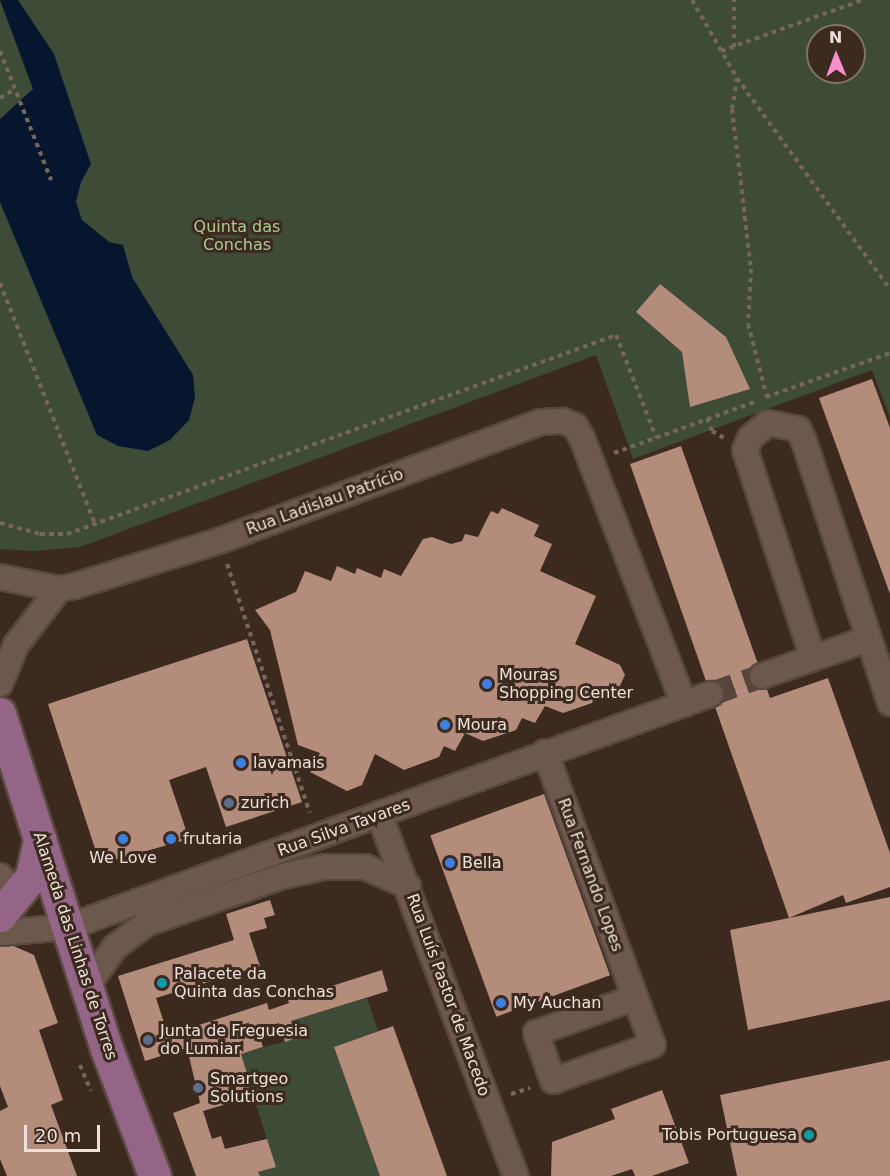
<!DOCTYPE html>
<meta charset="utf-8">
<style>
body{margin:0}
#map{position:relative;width:890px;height:1176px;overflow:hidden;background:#3c2a1f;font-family:"DejaVu Sans",sans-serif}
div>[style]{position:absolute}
.green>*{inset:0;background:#3e4b36}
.water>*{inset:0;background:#06162e}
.building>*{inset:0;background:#b38c7b;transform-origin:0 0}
.minor-tunnel>*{height:24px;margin-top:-12px;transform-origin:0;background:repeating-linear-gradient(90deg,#57453b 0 24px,transparent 0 36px)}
.path>*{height:4px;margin-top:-2px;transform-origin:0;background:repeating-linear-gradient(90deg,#76665c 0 4.5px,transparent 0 9px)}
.roads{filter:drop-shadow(2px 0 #58483f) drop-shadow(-2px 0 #58483f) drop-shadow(0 2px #58483f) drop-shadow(0 -2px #58483f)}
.minor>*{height:24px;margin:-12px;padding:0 12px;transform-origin:12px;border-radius:12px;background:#6c584c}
.major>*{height:32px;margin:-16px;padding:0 16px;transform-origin:16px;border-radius:16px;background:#946587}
.dots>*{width:16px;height:16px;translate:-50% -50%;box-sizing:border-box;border:3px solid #3c2a1f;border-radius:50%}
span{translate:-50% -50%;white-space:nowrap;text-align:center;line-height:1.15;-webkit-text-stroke:6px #3c2a1f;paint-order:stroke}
.park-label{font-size:16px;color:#aacc94}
.street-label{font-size:16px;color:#ede1da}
.poi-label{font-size:16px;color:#ede1da}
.left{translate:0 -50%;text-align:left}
.right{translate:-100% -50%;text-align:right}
.north{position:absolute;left:806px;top:24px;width:60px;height:60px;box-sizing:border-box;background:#3c2a1f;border:2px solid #83736a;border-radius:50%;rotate:359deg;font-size:16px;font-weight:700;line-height:24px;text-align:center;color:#ede1da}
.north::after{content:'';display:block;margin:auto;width:21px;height:27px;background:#f890cb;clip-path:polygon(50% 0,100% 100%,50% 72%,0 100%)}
.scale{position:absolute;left:24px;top:1125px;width:76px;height:27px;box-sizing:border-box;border:3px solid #ede1da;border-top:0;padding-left:8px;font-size:18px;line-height:21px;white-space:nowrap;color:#ede1da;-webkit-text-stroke:4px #3c2a1f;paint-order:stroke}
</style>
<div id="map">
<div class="green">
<i style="clip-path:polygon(evenodd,0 0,890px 0,890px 418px,872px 370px,633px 459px,596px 355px,80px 547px,34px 551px,0 549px,0 0,818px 36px,854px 36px,854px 72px,818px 72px,818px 36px)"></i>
<i style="clip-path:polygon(367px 998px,378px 1031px,334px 1047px,380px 1176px,260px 1176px,258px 1172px,275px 1167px,241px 1054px,296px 1038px,291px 1021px)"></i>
</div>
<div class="water">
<i style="clip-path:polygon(0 0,18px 0,54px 54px,91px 164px,81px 182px,76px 202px,82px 220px,109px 242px,123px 245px,132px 277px,193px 375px,195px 398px,189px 420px,170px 440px,148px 451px,118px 446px,97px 435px,0 202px,0 119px,33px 89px)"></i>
</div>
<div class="building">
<i style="clip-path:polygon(660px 284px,726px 337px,750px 389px,690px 407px,682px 352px,636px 312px)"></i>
<i style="clip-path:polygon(872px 379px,890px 428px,890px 594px,819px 398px)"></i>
<i style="clip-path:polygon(681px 446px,770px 698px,828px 678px,890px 853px,890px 887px,846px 903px,843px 895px,789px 918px,890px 897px,890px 1000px,748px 1030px,730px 930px,789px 918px,630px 464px)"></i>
<i style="clip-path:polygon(502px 508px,539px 525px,534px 536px,552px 544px,540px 571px,596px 596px,575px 644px,620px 665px,625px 675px,617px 692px,608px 697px,596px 693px,592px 703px,563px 713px,545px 706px,535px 723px,522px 718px,516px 730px,483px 741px,465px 733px,455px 751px,444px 746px,439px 757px,404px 770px,375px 754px,362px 785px,347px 791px,310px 772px,320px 753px,298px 745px,270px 630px,255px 610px,296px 592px,305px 571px,331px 581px,337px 566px,355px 574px,357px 568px,381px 578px,384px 569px,401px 576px,423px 539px,432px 537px,451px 544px,462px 541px,465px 534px,478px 537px,491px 511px,498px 514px)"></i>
<i style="clip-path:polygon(247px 639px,302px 802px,226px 827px,206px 767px,169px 780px,189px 839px,100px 864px,48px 704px)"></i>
<i style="left:544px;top:794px;width:193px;height:121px;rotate:70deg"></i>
<i style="clip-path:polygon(270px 900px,275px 915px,264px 918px,267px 928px,249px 933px,260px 966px,156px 998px,168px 1035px,267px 1003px,269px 1010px,289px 1003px,288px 1000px,382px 970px,388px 991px,291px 1021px,296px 1038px,285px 1042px,279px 1023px,258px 1030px,263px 1047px,241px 1054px,254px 1096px,203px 1111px,212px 1139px,221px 1136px,225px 1149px,267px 1139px,276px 1167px,258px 1172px,260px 1176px,196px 1176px,173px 1113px,200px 1103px,187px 1048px,145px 1061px,118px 976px,234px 940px,226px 914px)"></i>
<i style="clip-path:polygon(9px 944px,34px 955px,58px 1023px,39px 1030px,63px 1100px,51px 1105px,77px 1176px,7px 1176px,0 1159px,0 1111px,8px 1107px,0 1086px,0 947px)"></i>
<i style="clip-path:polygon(393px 1026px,447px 1176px,380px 1176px,334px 1047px)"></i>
<i style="clip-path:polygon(890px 1060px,890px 1176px,737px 1176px,720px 1095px)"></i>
<i style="clip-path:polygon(662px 1090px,689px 1163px,652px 1176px,635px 1176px,632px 1169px,611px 1176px,551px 1176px,552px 1142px,615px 1119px,611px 1109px)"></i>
</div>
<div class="minor-tunnel">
<i style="left:711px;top:694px;width:54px;rotate:-19.4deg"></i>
</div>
<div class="path">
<i style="left:692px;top:0;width:90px;rotate:60deg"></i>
<i style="left:737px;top:78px;width:261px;rotate:54.1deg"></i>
<i style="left:734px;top:47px;width:47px;rotate:-90deg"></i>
<i style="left:0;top:51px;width:139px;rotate:68.4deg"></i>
<i style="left:721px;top:51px;width:151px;rotate:-19.8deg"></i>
<i style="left:737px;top:78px;width:31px;rotate:99deg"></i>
<i style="left:732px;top:109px;width:161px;rotate:83.2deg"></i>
<i style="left:751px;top:269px;width:55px;rotate:93.1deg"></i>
<i style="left:748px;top:324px;width:75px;rotate:75.4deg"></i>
<i style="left:0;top:98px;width:17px;rotate:-31deg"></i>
<i style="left:0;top:283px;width:259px;rotate:68.5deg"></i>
<i style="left:766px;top:397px;width:132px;rotate:-19.5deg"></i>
<i style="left:707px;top:418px;width:14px;rotate:69deg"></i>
<i style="left:712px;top:431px;width:16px;rotate:30deg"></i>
<i style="left:614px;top:453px;width:149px;rotate:-20deg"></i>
<i style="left:0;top:523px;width:41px;rotate:15.4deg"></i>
<i style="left:40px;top:534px;width:27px"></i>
<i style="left:67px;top:534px;width:584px;rotate:-19.92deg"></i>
<i style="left:616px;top:335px;width:110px;rotate:68.6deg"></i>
<i style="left:227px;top:564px;width:262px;rotate:71.6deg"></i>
<i style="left:80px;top:1065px;width:28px;rotate:67deg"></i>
<i style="left:511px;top:1094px;width:20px;rotate:-18deg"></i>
</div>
<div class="roads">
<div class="minor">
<i style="left:0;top:577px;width:60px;rotate:11.5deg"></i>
<i style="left:59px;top:589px;width:16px;rotate:-11deg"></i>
<i style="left:75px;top:586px;width:151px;rotate:-17.4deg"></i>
<i style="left:219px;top:541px;width:343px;rotate:-20.3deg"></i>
<i style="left:541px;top:422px;width:22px;rotate:-3deg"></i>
<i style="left:563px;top:421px;width:13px;rotate:23deg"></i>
<i style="left:575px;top:426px;width:14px;rotate:60deg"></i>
<i style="left:582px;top:438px;width:285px;rotate:69deg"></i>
<i style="left:813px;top:658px;width:219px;rotate:-108.1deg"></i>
<i style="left:745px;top:450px;width:13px;rotate:-67deg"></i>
<i style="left:750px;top:438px;width:23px;rotate:-40deg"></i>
<i style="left:768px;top:423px;width:31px;rotate:11deg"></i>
<i style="left:798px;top:429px;width:13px;rotate:63deg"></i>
<i style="left:804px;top:441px;width:276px;rotate:71.8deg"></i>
<i style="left:762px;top:676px;width:112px;rotate:-19.2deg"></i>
<i style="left:0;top:684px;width:42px;rotate:-67.7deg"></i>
<i style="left:16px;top:645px;width:71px;rotate:-52.5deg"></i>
<i style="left:545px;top:752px;width:312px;rotate:69.8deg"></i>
<i style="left:653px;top:1045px;width:106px;rotate:160.2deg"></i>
<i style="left:553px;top:1081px;width:51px;rotate:-109.5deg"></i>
<i style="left:536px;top:1033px;width:104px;rotate:-19.7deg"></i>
<i style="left:379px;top:814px;width:387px;rotate:69.3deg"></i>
<i style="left:0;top:876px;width:29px;rotate:49deg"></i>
<i style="left:0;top:933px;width:68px;rotate:-5deg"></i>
<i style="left:68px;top:927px;width:684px;rotate:-19.92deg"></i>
<i style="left:87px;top:986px;width:48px;rotate:-54.3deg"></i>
<i style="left:115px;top:947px;width:38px;rotate:-37deg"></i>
<i style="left:145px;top:924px;width:146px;rotate:-19.2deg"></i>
<i style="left:283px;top:876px;width:42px;rotate:-12.4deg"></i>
<i style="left:324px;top:867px;width:41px"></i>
<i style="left:365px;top:867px;width:47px;rotate:23.8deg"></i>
</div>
<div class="major">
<i style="left:0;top:714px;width:352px;rotate:72.3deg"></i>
<i style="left:107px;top:1049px;width:136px;rotate:69.3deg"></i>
<i style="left:0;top:916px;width:50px;rotate:-50.6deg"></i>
<i style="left:32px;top:877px;width:39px;rotate:-78deg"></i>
</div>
</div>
<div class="dots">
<i style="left:487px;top:684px;background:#3f7fe0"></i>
<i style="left:445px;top:725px;background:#3f7fe0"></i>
<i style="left:241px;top:763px;background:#3f7fe0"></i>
<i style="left:229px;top:803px;background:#5c6f8a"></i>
<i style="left:123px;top:839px;background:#3f7fe0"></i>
<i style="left:171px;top:839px;background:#3f7fe0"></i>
<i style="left:450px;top:863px;background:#3f7fe0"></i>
<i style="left:162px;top:983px;background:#0f9aa8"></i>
<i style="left:501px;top:1003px;background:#3f7fe0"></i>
<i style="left:148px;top:1040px;background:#5c6f8a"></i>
<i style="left:198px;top:1088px;background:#5c6f8a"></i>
<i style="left:809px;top:1135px;background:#0f9aa8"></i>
</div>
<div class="park-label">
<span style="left:237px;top:236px">Quinta das<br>Conchas</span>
</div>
<div class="street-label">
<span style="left:325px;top:502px;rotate:-20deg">Rua Ladislau Patrício</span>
<span style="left:344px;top:828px;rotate:-20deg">Rua Silva Tavares</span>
<span style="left:590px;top:875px;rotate:70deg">Rua Fernando Lopes</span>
<span style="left:75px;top:946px;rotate:72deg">Alameda das Linhas de Torres</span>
<span style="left:448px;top:995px;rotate:70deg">Rua Luís Pastor de Macedo</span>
</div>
<div class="poi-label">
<span class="left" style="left:499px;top:684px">Mouras<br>Shopping Center</span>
<span class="left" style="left:457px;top:725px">Moura</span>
<span class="left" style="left:253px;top:763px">lavamais</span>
<span class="left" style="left:241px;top:803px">zurich</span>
<span class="left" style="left:183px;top:839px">frutaria</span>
<span style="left:123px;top:858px">We Love</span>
<span class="left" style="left:462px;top:863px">Bella</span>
<span class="left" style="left:174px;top:983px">Palacete da<br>Quinta das Conchas</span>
<span class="left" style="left:513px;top:1003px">My Auchan</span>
<span class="left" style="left:160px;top:1040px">Junta de Freguesia<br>do Lumiar</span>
<span class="left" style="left:210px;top:1088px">Smartgeo<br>Solutions</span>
<span class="right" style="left:797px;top:1135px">Tobis Portuguesa</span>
</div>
<div class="north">N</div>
<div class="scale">20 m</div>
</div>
